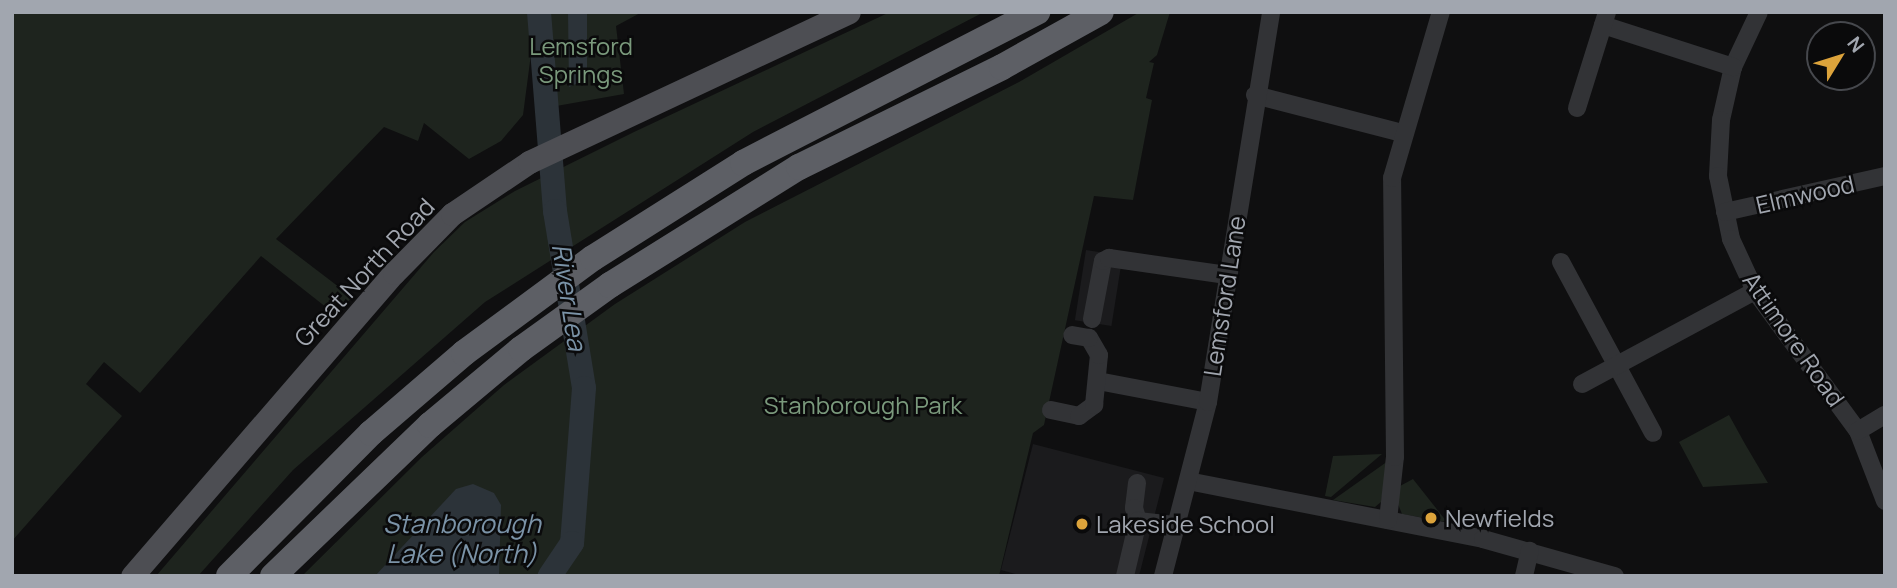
<!DOCTYPE html>
<style>
body{margin:0}
#map{position:relative;width:1897px;height:588px;overflow:hidden;background:#0f0f10;font-family:Manrope,sans-serif}
div>[style]{position:absolute}
.built>*{inset:0;background:#1b1b1d;transform-origin:0 0}
.green>*{inset:0;background:#1e241e}
.water>*{inset:0;background:#2c3339}
.river>*{height:24px;margin:-12px;padding:0 12px;transform-origin:12px;border-radius:12px;background:#2c3339}
.minor>*{height:18px;margin:-9px;padding:0 9px;transform-origin:9px;border-radius:9px;background:#323336}
.major>*{height:23px;margin:-11.5px;padding:0 11.5px;transform-origin:11.5px;border-radius:11.5px;background:#4d4e53}
.highway>*{height:26px;margin:-13px;padding:0 13px;transform-origin:13px;border-radius:13px;background:#5d5f65}
.dots>*{width:19px;height:19px;translate:-50% -50%;box-sizing:border-box;border:4px solid #0a0a0b;border-radius:50%}
span{translate:-50% -50%;white-space:nowrap;text-align:center;line-height:1.15;-webkit-text-stroke:5px #0a0a0b;paint-order:stroke}
.park-label{font-size:24px;color:#7a997c}
.street-label{font-size:24px;color:#a1a6af}
.poi-label{font-size:24px;color:#a1a6af}
.left{translate:0 -50%;text-align:left}
.water-label{font-size:26px;color:#7b93a7;font-style:italic}
.frame{position:absolute;inset:0;border:14px solid #a1a6af;pointer-events:none}
.north{position:absolute;left:1806px;top:21px;width:70px;height:70px;box-sizing:border-box;background:#0a0a0b;border:2px solid #46484d;border-radius:50%;rotate:52deg;font-size:19px;font-weight:700;line-height:28px;text-align:center;color:#a1a6af}
.north::after{content:'';display:block;margin:auto;width:24px;height:32px;background:#dca33b;clip-path:polygon(50% 0,100% 100%,50% 72%,0 100%)}
</style>
<div id="map">
<div class="built">
<i style="left:1086px;top:250px;width:37px;height:71px;rotate:9deg"></i>
<i style="clip-path:polygon(1033px 444px,1164px 478px,1139px 576px,1023px 576px,1001px 570px)"></i>
</div>
<div class="green">
<i style="clip-path:polygon(12px 12px,528px 12px,531px 54px,523px 115px,501px 141px,469px 159px,424px 123px,418px 141px,384px 127px,276px 239px,352px 297px,336px 315px,261px 256px,140px 393px,104px 362px,86px 384px,122px 416px,12px 541px)"></i>
<i style="clip-path:polygon(539px 12px,642px 12px,616px 26px,624px 94px,545px 108px)"></i>
<i style="clip-path:polygon(890px 12px,984px 12px,753px 132px,485px 302px,293px 470px,198px 576px,156px 576px,434px 252px,465px 222px,515px 191px,634px 132px)"></i>
<i style="clip-path:polygon(1140px 12px,1170px 12px,1157px 55px,1149px 62px,1154px 63px,1146px 98px,1152px 100px,1133px 200px,1094px 196px,1044px 425px,1033px 433px,999px 576px,302px 576px,422px 457px,504px 385px,615px 304px,745px 222px,1019px 82px)"></i>
<i style="clip-path:polygon(1729px 415px,1745px 444px,1768px 483px,1703px 487px,1679px 442px)"></i>
<i style="clip-path:polygon(1382px 454px,1331px 497px,1325px 496px,1333px 456px)"></i>
<i style="clip-path:polygon(1388px 461px,1381px 502px,1375px 507px,1333px 500px)"></i>
<i style="clip-path:polygon(1413px 479px,1447px 522px,1402px 514px,1398px 504px,1400px 486px)"></i>
</div>
<div class="water">
<i style="clip-path:polygon(568px 12px,587px 12px,587px 79px,569px 87px)"></i>
<i style="clip-path:polygon(473px 484px,494px 493px,501px 505px,499px 576px,375px 576px,456px 489px)"></i>
</div>
<div class="river">
<i style="left:539px;top:12px;width:200px;rotate:85.4deg"></i>
<i style="left:555px;top:211px;width:179px;rotate:80.7deg"></i>
<i style="left:584px;top:388px;width:155px;rotate:94.4deg"></i>
<i style="left:572px;top:543px;width:40px;rotate:124deg"></i>
</div>
<div class="minor">
<i style="left:1759px;top:12px;width:61px;rotate:115.3deg"></i>
<i style="left:1733px;top:67px;width:54px;rotate:102.8deg"></i>
<i style="left:1721px;top:120px;width:56px;rotate:93.1deg"></i>
<i style="left:1718px;top:176px;width:64px;rotate:78.3deg"></i>
<i style="left:1731px;top:239px;width:57px;rotate:65.2deg"></i>
<i style="left:1755px;top:291px;width:174px;rotate:53.7deg"></i>
<i style="left:1858px;top:431px;width:75px;rotate:68.9deg"></i>
<i style="left:1603px;top:25px;width:137px;rotate:17.9deg"></i>
<i style="left:1255px;top:95px;width:152px;rotate:14.5deg"></i>
<i style="left:1577px;top:108px;width:101px;rotate:-72.6deg"></i>
<i style="left:1725px;top:212px;width:164px;rotate:-12.7deg"></i>
<i style="left:1561px;top:262px;width:194px;rotate:61.7deg"></i>
<i style="left:1092px;top:319px;width:59px;rotate:-79.3deg"></i>
<i style="left:1103px;top:261px;width:7px;rotate:-27deg"></i>
<i style="left:1109px;top:258px;width:119px;rotate:8.2deg"></i>
<i style="left:1098px;top:381px;width:112px;rotate:10.8deg"></i>
<i style="left:1582px;top:384px;width:196px;rotate:-28.3deg"></i>
<i style="left:1051px;top:410px;width:29px;rotate:12deg"></i>
<i style="left:1079px;top:416px;width:19px;rotate:-36deg"></i>
<i style="left:1094px;top:405px;width:50px;rotate:-84.3deg"></i>
<i style="left:1099px;top:355px;width:20px;rotate:-120deg"></i>
<i style="left:1089px;top:338px;width:17px;rotate:-170deg"></i>
<i style="left:1858px;top:431px;width:31px;rotate:-31deg"></i>
<i style="left:1188px;top:481px;width:301px;rotate:11.1deg"></i>
<i style="left:1483px;top:539px;width:137px;rotate:15.7deg"></i>
<i style="left:1137px;top:483px;width:25px;rotate:97deg"></i>
<i style="left:1134px;top:508px;width:14px;rotate:73deg"></i>
<i style="left:1388px;top:520px;width:63px;rotate:-83.7deg"></i>
<i style="left:1395px;top:457px;width:279px;rotate:-90.6deg"></i>
<i style="left:1392px;top:178px;width:173px;rotate:-73.6deg"></i>
<i style="left:1125px;top:576px;width:57px;rotate:-76.7deg"></i>
<i style="left:1138px;top:521px;width:39px;rotate:6deg"></i>
<i style="left:1163px;top:576px;width:180px;rotate:-75.5deg"></i>
<i style="left:1208px;top:402px;width:395px;rotate:-80.8deg"></i>
<i style="left:1524px;top:576px;width:26px;rotate:-77deg"></i>
</div>
<div class="major">
<i style="left:132px;top:576px;width:401px;rotate:-49.2deg"></i>
<i style="left:394px;top:273px;width:83px;rotate:-45.5deg"></i>
<i style="left:452px;top:214px;width:93px;rotate:-34deg"></i>
<i style="left:529px;top:162px;width:353px;rotate:-25.1deg"></i>
</div>
<div class="highway">
<i style="left:229px;top:576px;width:202px;rotate:-45.2deg"></i>
<i style="left:371px;top:433px;width:123px;rotate:-40.7deg"></i>
<i style="left:464px;top:353px;width:160px;rotate:-36.4deg"></i>
<i style="left:593px;top:258px;width:178px;rotate:-32.3deg"></i>
<i style="left:743px;top:163px;width:331px;rotate:-27.2deg"></i>
<i style="left:273px;top:576px;width:218px;rotate:-43.9deg"></i>
<i style="left:430px;top:425px;width:119px;rotate:-39.9deg"></i>
<i style="left:521px;top:349px;width:110px;rotate:-35.7deg"></i>
<i style="left:610px;top:285px;width:223px;rotate:-32deg"></i>
<i style="left:799px;top:167px;width:226px;rotate:-26.2deg"></i>
<i style="left:1002px;top:67px;width:113px;rotate:-29.1deg"></i>
</div>
<div class="dots">
<i style="left:1431px;top:518px;background:#dca33b"></i>
<i style="left:1082px;top:524px;background:#dca33b"></i>
</div>
<div class="park-label">
<span style="left:581px;top:60px">Lemsford<br>Springs</span>
<span style="left:863px;top:405px">Stanborough Park</span>
</div>
<div class="street-label">
<span style="left:1805px;top:194px;rotate:-13deg">Elmwood</span>
<span style="left:364px;top:272px;rotate:-47deg">Great North Road</span>
<span style="left:1224px;top:296px;rotate:-81deg">Lemsford Lane</span>
<span style="left:1794px;top:339px;rotate:55deg">Attimore Road</span>
</div>
<div class="poi-label">
<span class="left" style="left:1445px;top:518px">Newfields</span>
<span class="left" style="left:1096px;top:524px">Lakeside School</span>
</div>
<div class="water-label">
<span style="left:569px;top:297px;rotate:81deg">River Lea</span>
<span style="left:462px;top:539px">Stanborough<br>Lake (North)</span>
</div>
<div class="frame"></div>
<div class="north">N</div>
</div>
